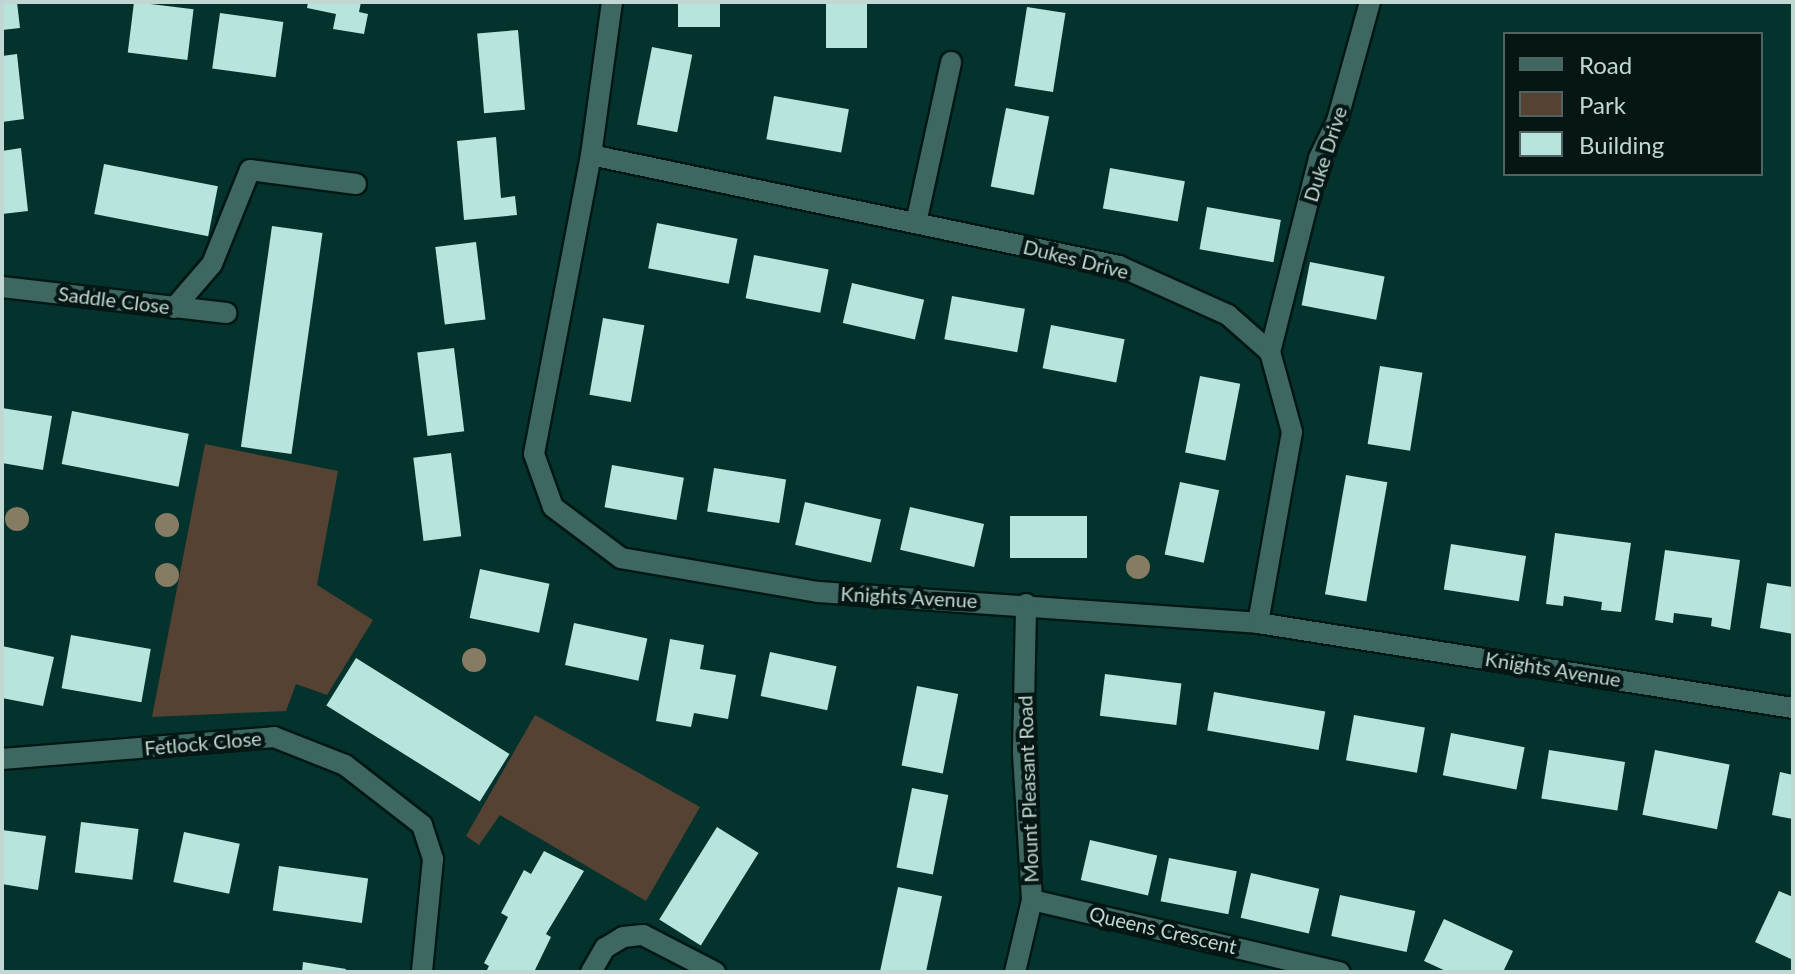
<!DOCTYPE html>
<style>
body{margin:0}
#map{position:relative;width:1795px;height:974px;overflow:hidden;background:#04322c;font-family:Lato,sans-serif}
div>[style]{position:absolute}
.green>*{inset:0;background:#564233}
.building>*{inset:0;background:#b7e4dc;transform-origin:0 0}
.roads{filter:drop-shadow(2px 0 #001814) drop-shadow(-2px 0 #001814) drop-shadow(0 2px #001814) drop-shadow(0 -2px #001814)}
.minor>*{height:20px;margin:-10px;padding:0 10px;transform-origin:10px;border-radius:10px;background:#3e6761}
.trees>*{width:24px;height:24px;margin:-12px;border-radius:50%;background:#867b63}
span{translate:-50% -50%;white-space:nowrap;text-align:center;line-height:1.15;-webkit-text-stroke:8px #061614;paint-order:stroke}
.street-label{font-size:20px;color:#c1d7d3}
.frame{position:absolute;inset:0;border:4px solid #c1d7d3;pointer-events:none}
.legend{position:absolute;left:1503px;top:32px;width:260px;height:144px;box-sizing:border-box;background:#061614;border:2px solid #516360;margin:0;padding:10px 14px;list-style:none;font-size:24px;color:#c1d7d3}
.legend li{display:flex;align-items:center;gap:16px;height:40px}
.legend b{width:40px;border:2px solid #516360}
</style>
<div id="map">
<div class="green">
<i style="clip-path:polygon(205px 444px,338px 471px,317px 585px,373px 620px,327px 695px,296px 684px,286px 711px,152px 717px)"></i>
<i style="clip-path:polygon(535px 715px,700px 807px,646px 901px,500px 815px,479px 845px,466px 836px)"></i>
</div>
<div class="building">
<i style="clip-path:polygon(2px 2px,17px 2px,20px 28px,2px 30px)"></i>
<i style="left:134px;top:2px;width:60px;height:51px;rotate:7deg"></i>
<i style="clip-path:polygon(308px 2px,361px 2px,359px 12px,368px 14px,364px 34px,333px 29px,336px 14px,307px 8px)"></i>
<i style="left:678px;top:2px;width:42px;height:25px"></i>
<i style="left:826px;top:2px;width:41px;height:46px"></i>
<i style="left:1027px;top:7px;width:39px;height:80px;rotate:9deg"></i>
<i style="left:220px;top:13px;width:64px;height:56px;rotate:8deg"></i>
<i style="left:518px;top:30px;width:80px;height:41px;rotate:85deg"></i>
<i style="left:652px;top:47px;width:41px;height:79px;rotate:11deg"></i>
<i style="clip-path:polygon(17px 54px,24px 119px,2px 122px,2px 56px)"></i>
<i style="left:774px;top:96px;width:76px;height:44px;rotate:10deg"></i>
<i style="left:1006px;top:108px;width:44px;height:80px;rotate:11deg"></i>
<i style="clip-path:polygon(496px 137px,501px 198px,515px 196px,517px 215px,464px 220px,457px 141px)"></i>
<i style="clip-path:polygon(21px 148px,28px 211px,2px 214px,2px 151px)"></i>
<i style="left:104px;top:164px;width:116px;height:51px;rotate:11deg"></i>
<i style="left:1110px;top:168px;width:76px;height:41px;rotate:10deg"></i>
<i style="left:1207px;top:207px;width:75px;height:43px;rotate:10deg"></i>
<i style="left:657px;top:223px;width:82px;height:46px;rotate:11deg"></i>
<i style="left:272px;top:226px;width:51px;height:223px;rotate:8deg"></i>
<i style="left:476px;top:242px;width:78px;height:41px;rotate:83deg"></i>
<i style="left:754px;top:255px;width:76px;height:44px;rotate:11deg"></i>
<i style="left:1310px;top:262px;width:76px;height:44px;rotate:11deg"></i>
<i style="left:852px;top:283px;width:74px;height:41px;rotate:13deg"></i>
<i style="left:952px;top:296px;width:74px;height:44px;rotate:10deg"></i>
<i style="left:603px;top:318px;width:42px;height:78px;rotate:10deg"></i>
<i style="left:1051px;top:325px;width:75px;height:44px;rotate:11deg"></i>
<i style="left:454px;top:348px;width:84px;height:37px;rotate:83deg"></i>
<i style="left:1380px;top:366px;width:43px;height:79px;rotate:9deg"></i>
<i style="left:1200px;top:376px;width:41px;height:78px;rotate:11deg"></i>
<i style="clip-path:polygon(2px 408px,52px 416px,43px 470px,2px 463px)"></i>
<i style="left:72px;top:411px;width:119px;height:54px;rotate:11deg"></i>
<i style="left:451px;top:453px;width:84px;height:38px;rotate:83deg"></i>
<i style="left:612px;top:465px;width:73px;height:43px;rotate:10deg"></i>
<i style="left:714px;top:468px;width:73px;height:44px;rotate:9deg"></i>
<i style="left:1346px;top:475px;width:42px;height:121px;rotate:10deg"></i>
<i style="left:1180px;top:482px;width:40px;height:74px;rotate:12deg"></i>
<i style="left:805px;top:502px;width:78px;height:44px;rotate:13deg"></i>
<i style="left:910px;top:507px;width:76px;height:44px;rotate:13deg"></i>
<i style="left:1010px;top:516px;width:77px;height:42px"></i>
<i style="clip-path:polygon(1555px 533px,1631px 543px,1621px 612px,1601px 610px,1602px 602px,1564px 596px,1563px 606px,1546px 604px)"></i>
<i style="left:1451px;top:544px;width:76px;height:46px;rotate:9deg"></i>
<i style="clip-path:polygon(1665px 550px,1740px 560px,1730px 630px,1711px 626px,1712px 618px,1674px 613px,1673px 623px,1655px 620px)"></i>
<i style="left:480px;top:569px;width:71px;height:50px;rotate:12deg"></i>
<i style="clip-path:polygon(1767px 583px,1793px 587px,1793px 634px,1760px 628px)"></i>
<i style="left:574px;top:623px;width:75px;height:43px;rotate:12deg"></i>
<i style="left:71px;top:635px;width:81px;height:54px;rotate:10deg"></i>
<i style="clip-path:polygon(670px 639px,704px 645px,700px 669px,736px 675px,728px 719px,694px 713px,691px 727px,656px 721px)"></i>
<i style="clip-path:polygon(2px 646px,54px 657px,43px 706px,2px 698px)"></i>
<i style="left:770px;top:652px;width:68px;height:45px;rotate:12deg"></i>
<i style="left:356px;top:658px;width:181px;height:56px;rotate:32deg"></i>
<i style="left:1105px;top:674px;width:77px;height:42px;rotate:7deg"></i>
<i style="left:917px;top:686px;width:42px;height:81px;rotate:11deg"></i>
<i style="left:1214px;top:692px;width:113px;height:39px;rotate:10deg"></i>
<i style="left:1354px;top:715px;width:72px;height:46px;rotate:10deg"></i>
<i style="left:1451px;top:733px;width:75px;height:43px;rotate:11deg"></i>
<i style="left:1549px;top:750px;width:77px;height:49px;rotate:9deg"></i>
<i style="left:1655px;top:750px;width:76px;height:66px;rotate:11deg"></i>
<i style="clip-path:polygon(1780px 772px,1793px 775px,1793px 819px,1772px 815px)"></i>
<i style="left:912px;top:788px;width:37px;height:81px;rotate:11deg"></i>
<i style="left:81px;top:822px;width:58px;height:51px;rotate:7deg"></i>
<i style="left:717px;top:827px;width:49px;height:109px;rotate:32deg"></i>
<i style="clip-path:polygon(2px 830px,46px 836px,38px 890px,2px 884px)"></i>
<i style="left:184px;top:832px;width:57px;height:51px;rotate:12deg"></i>
<i style="left:1090px;top:840px;width:69px;height:41px;rotate:13deg"></i>
<i style="clip-path:polygon(544px 851px,584px 871px,546px 934px,551px 937px,534px 972px,486px 972px,489px 966px,484px 963px,508px 917px,501px 913px,524px 870px,531px 874px)"></i>
<i style="left:1169px;top:858px;width:69px;height:44px;rotate:11deg"></i>
<i style="left:279px;top:866px;width:90px;height:45px;rotate:8deg"></i>
<i style="left:1251px;top:873px;width:70px;height:46px;rotate:13deg"></i>
<i style="left:898px;top:887px;width:45px;height:87px;rotate:12deg"></i>
<i style="clip-path:polygon(1779px 891px,1793px 897px,1793px 960px,1755px 942px)"></i>
<i style="left:1340px;top:895px;width:77px;height:42px;rotate:12deg"></i>
<i style="clip-path:polygon(1444px 919px,1513px 951px,1503px 972px,1448px 972px,1424px 961px)"></i>
<i style="clip-path:polygon(303px 962px,346px 969px,345px 972px,302px 972px)"></i>
</div>
<div class="roads">
<div class="minor">
<i style="left:612px;top:2px;width:154px;rotate:97.8deg"></i>
<i style="left:591px;top:155px;width:304px;rotate:100.8deg"></i>
<i style="left:534px;top:454px;width:56px;rotate:70.3deg"></i>
<i style="left:553px;top:507px;width:85px;rotate:36.9deg"></i>
<i style="left:621px;top:558px;width:200px;rotate:9.8deg"></i>
<i style="left:818px;top:592px;width:441px;rotate:4deg"></i>
<i style="left:1258px;top:623px;width:542px;rotate:9.03deg"></i>
<i style="left:591px;top:155px;width:540px;rotate:11.87deg"></i>
<i style="left:1119px;top:266px;width:120px;rotate:24.2deg"></i>
<i style="left:1228px;top:315px;width:56px;rotate:41.4deg"></i>
<i style="left:1270px;top:352px;width:83px;rotate:74.6deg"></i>
<i style="left:1292px;top:432px;width:194px;rotate:100.1deg"></i>
<i style="left:916px;top:223px;width:165px;rotate:-77.7deg"></i>
<i style="left:2px;top:287px;width:226px;rotate:6.6deg"></i>
<i style="left:174px;top:308px;width:58px;rotate:-49.2deg"></i>
<i style="left:212px;top:264px;width:101px;rotate:-68deg"></i>
<i style="left:250px;top:170px;width:107px;rotate:7.5deg"></i>
<i style="left:1270px;top:352px;width:200px;rotate:-75.8deg"></i>
<i style="left:1319px;top:158px;width:41px;rotate:-64.1deg"></i>
<i style="left:1337px;top:121px;width:123px;rotate:-74.5deg"></i>
<i style="left:2px;top:759px;width:273px;rotate:-4.6deg"></i>
<i style="left:274px;top:737px;width:76px;rotate:21.5deg"></i>
<i style="left:345px;top:765px;width:98px;rotate:37.9deg"></i>
<i style="left:422px;top:825px;width:36px;rotate:72deg"></i>
<i style="left:433px;top:859px;width:114px;rotate:95.6deg"></i>
<i style="left:1032px;top:900px;width:316px;rotate:13.2deg"></i>
<i style="left:591px;top:972px;width:28px;rotate:-60deg"></i>
<i style="left:605px;top:948px;width:21px;rotate:-31deg"></i>
<i style="left:623px;top:937px;width:20px;rotate:-6deg"></i>
<i style="left:643px;top:935px;width:81px;rotate:27.2deg"></i>
<i style="left:1015px;top:972px;width:74px;rotate:-76.7deg"></i>
<i style="left:1032px;top:900px;width:148px;rotate:-93.5deg"></i>
<i style="left:1023px;top:752px;width:148px;rotate:-88.8deg"></i>
</div>
</div>
<div class="trees">
<i style="left:17px;top:519px"></i>
<i style="left:167px;top:525px"></i>
<i style="left:1138px;top:567px"></i>
<i style="left:167px;top:575px"></i>
<i style="left:474px;top:660px"></i>
</div>
<div class="street-label">
<span style="left:1325px;top:154px;rotate:-72deg">Duke Drive</span>
<span style="left:1076px;top:259px;rotate:14deg">Dukes Drive</span>
<span style="left:114px;top:300px;rotate:7deg">Saddle Close</span>
<span style="left:909px;top:597px;rotate:3deg">Knights Avenue</span>
<span style="left:1553px;top:669px;rotate:9deg">Knights Avenue</span>
<span style="left:203px;top:743px;rotate:-5deg">Fetlock Close</span>
<span style="left:1028px;top:789px;rotate:-92deg">Mount Pleasant Road</span>
<span style="left:1163px;top:930px;rotate:13deg">Queens Crescent</span>
</div>
<div class="frame"></div>
<ul class="legend">
<li><b style="height:10px;background:#3e6761"></b>Road</li>
<li><b style="height:22px;background:#564233"></b>Park</li>
<li><b style="height:22px;background:#b7e4dc"></b>Building</li>
</ul>
</div>
